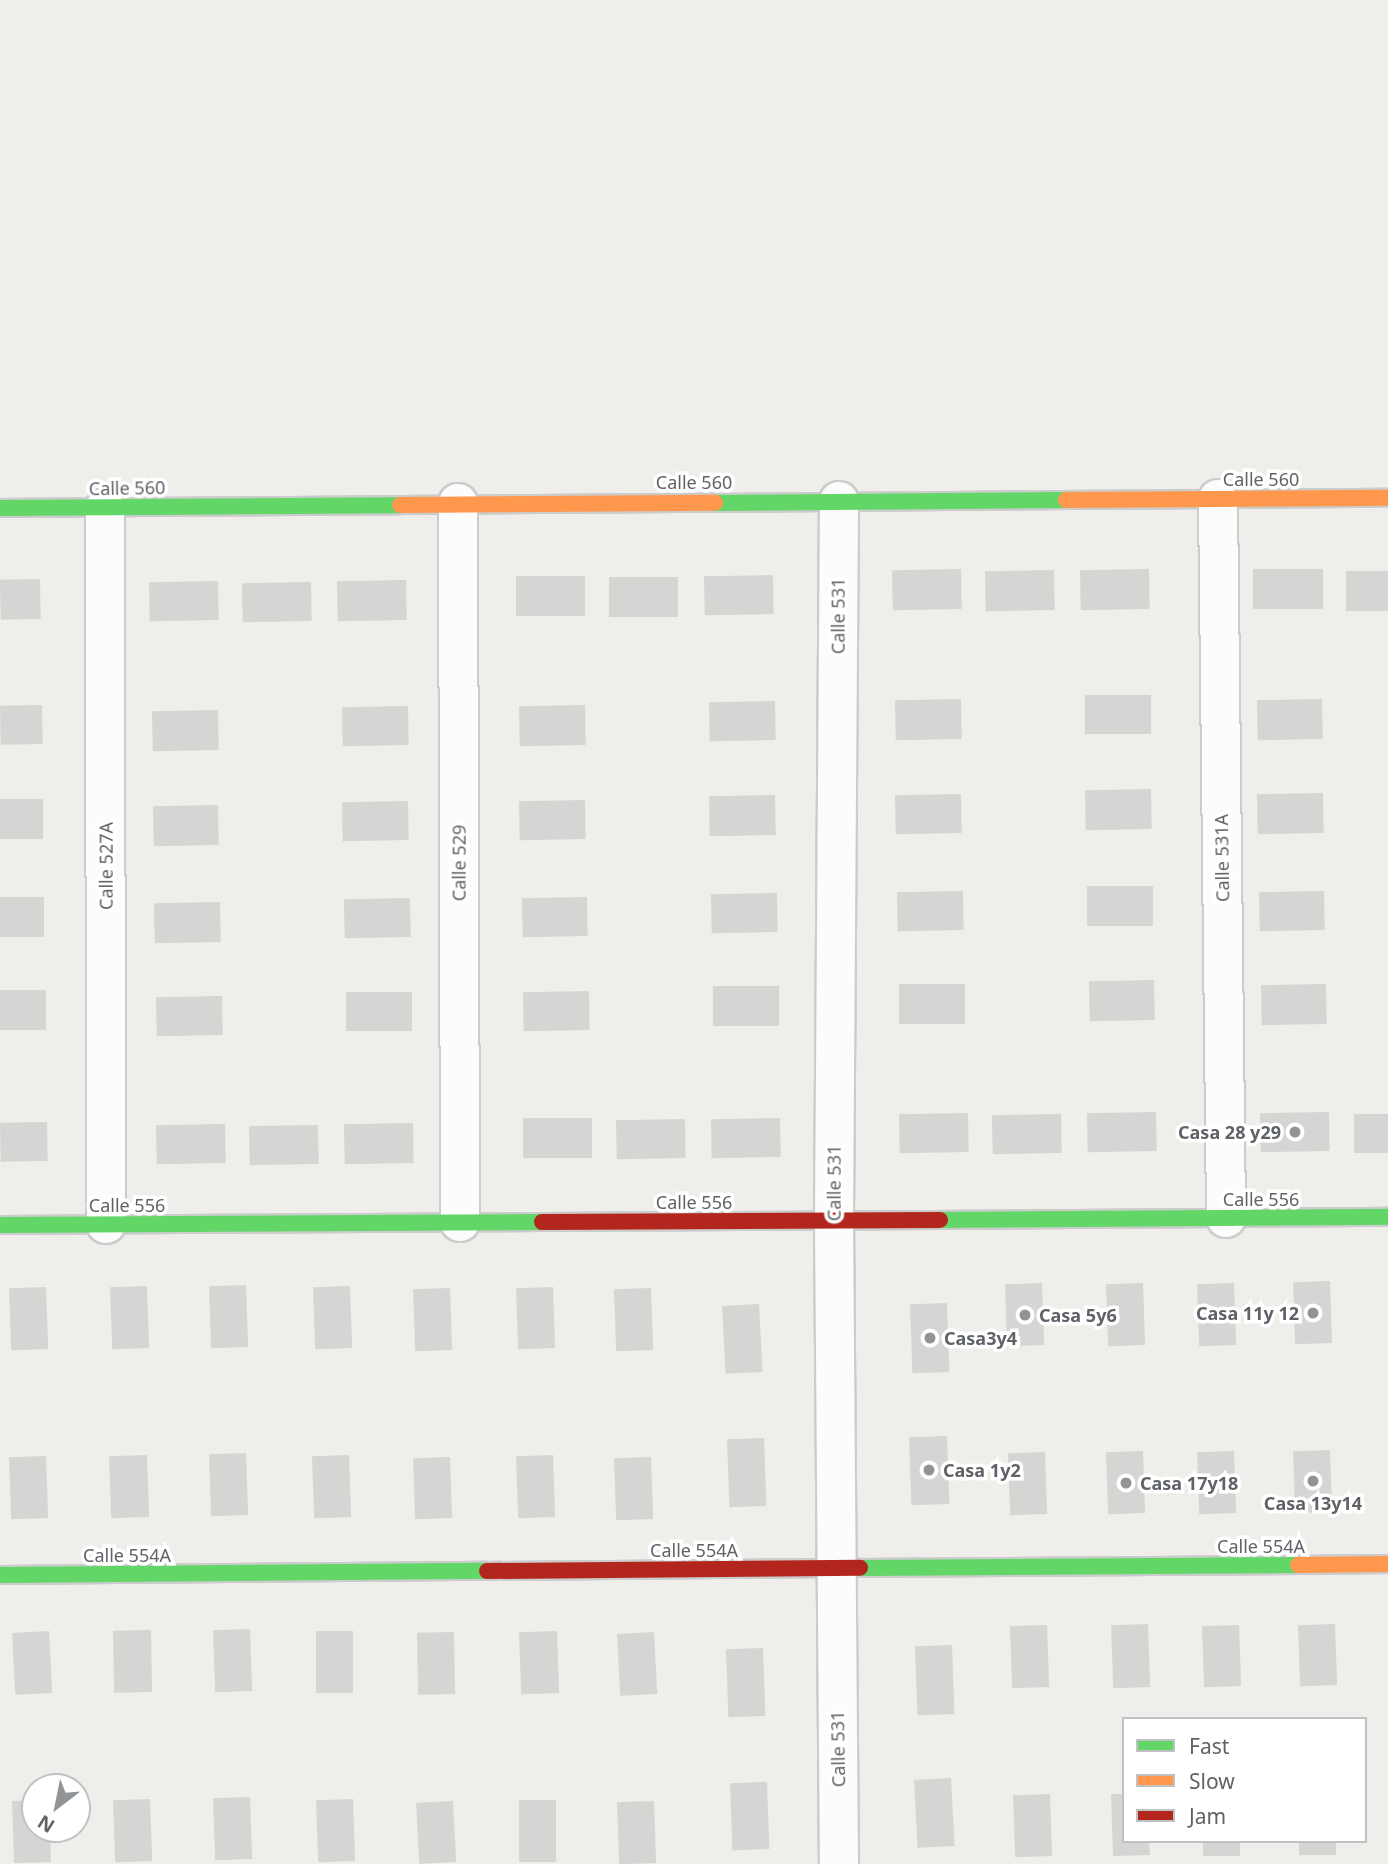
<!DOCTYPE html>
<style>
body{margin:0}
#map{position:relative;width:1388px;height:1864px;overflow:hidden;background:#efeeea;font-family:"Noto Sans",sans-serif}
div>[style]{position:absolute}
.building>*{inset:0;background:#d6d5d3;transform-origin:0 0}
.roads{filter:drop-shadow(2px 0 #cbcccc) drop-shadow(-2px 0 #cbcccc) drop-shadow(0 2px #cbcccc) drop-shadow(0 -2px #cbcccc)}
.street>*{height:38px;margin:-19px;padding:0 19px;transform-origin:19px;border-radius:19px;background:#fdfcfc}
.fast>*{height:16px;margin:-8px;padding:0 8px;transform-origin:8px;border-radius:8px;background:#63d668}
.slow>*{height:16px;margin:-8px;padding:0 8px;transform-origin:8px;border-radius:8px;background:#ff974d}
.jam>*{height:16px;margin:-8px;padding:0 8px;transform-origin:8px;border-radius:8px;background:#b3261e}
.dots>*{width:19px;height:19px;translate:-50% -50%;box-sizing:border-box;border:4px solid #fff;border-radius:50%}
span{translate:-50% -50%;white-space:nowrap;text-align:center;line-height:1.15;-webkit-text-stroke:7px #fff;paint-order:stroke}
.street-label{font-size:18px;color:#5f6368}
.poi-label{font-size:18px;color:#5f6368;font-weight:700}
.right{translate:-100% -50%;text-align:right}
.left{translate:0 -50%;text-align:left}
.legend{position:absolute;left:1122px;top:1717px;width:245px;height:126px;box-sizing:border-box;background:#fff;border:2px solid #bfc1c3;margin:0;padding:9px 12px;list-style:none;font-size:21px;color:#5f6368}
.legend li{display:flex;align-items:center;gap:14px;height:35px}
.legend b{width:35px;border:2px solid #bfc1c3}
.north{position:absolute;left:21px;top:1773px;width:70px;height:70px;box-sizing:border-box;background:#fff;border:2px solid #bfc1c3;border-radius:50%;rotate:212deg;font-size:19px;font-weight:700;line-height:28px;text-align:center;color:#5f6368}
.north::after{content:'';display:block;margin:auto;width:24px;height:32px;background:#919496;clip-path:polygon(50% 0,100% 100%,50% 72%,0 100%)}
</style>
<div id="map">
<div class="building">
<i style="left:961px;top:569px;width:40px;height:69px;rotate:89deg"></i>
<i style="left:1149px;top:569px;width:40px;height:69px;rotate:89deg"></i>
<i style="left:1323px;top:569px;width:40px;height:70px;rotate:90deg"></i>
<i style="left:1054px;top:570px;width:40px;height:69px;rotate:89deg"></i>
<i style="left:1346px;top:571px;width:42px;height:40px"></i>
<i style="left:773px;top:575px;width:39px;height:69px;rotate:89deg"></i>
<i style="left:516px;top:576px;width:69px;height:40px"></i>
<i style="left:609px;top:577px;width:69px;height:40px"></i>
<i style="left:40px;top:579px;width:40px;height:40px;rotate:89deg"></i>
<i style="left:406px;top:580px;width:40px;height:69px;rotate:89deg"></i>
<i style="left:218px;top:581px;width:39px;height:69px;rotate:89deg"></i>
<i style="left:311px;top:582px;width:39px;height:69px;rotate:89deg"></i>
<i style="left:1151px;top:695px;width:39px;height:66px;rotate:90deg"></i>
<i style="left:961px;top:699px;width:40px;height:66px;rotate:89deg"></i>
<i style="left:1322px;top:699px;width:40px;height:65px;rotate:89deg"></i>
<i style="left:775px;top:701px;width:39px;height:66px;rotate:89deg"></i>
<i style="left:42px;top:705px;width:39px;height:42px;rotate:89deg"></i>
<i style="left:585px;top:705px;width:40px;height:66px;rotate:89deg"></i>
<i style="left:408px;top:706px;width:39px;height:66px;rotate:89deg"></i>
<i style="left:218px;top:710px;width:40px;height:66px;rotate:89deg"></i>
<i style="left:1151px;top:789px;width:40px;height:66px;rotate:89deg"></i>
<i style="left:1323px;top:793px;width:40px;height:66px;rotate:89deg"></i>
<i style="left:961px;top:794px;width:39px;height:66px;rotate:89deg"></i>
<i style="left:775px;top:795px;width:40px;height:66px;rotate:89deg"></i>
<i style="left:43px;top:799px;width:40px;height:43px;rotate:90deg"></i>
<i style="left:585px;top:800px;width:39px;height:66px;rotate:89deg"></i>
<i style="left:408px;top:801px;width:39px;height:66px;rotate:89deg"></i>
<i style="left:218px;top:805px;width:40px;height:65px;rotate:89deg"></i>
<i style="left:1153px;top:886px;width:40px;height:66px;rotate:90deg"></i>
<i style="left:963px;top:891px;width:39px;height:66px;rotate:89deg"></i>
<i style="left:1324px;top:891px;width:39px;height:65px;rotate:89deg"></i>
<i style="left:777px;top:893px;width:39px;height:66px;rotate:89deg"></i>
<i style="left:0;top:897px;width:44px;height:40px"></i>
<i style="left:587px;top:897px;width:39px;height:65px;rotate:89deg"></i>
<i style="left:410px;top:898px;width:39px;height:66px;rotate:89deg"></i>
<i style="left:220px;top:902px;width:40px;height:66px;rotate:89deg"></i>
<i style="left:1154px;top:980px;width:40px;height:65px;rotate:89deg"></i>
<i style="left:965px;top:984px;width:40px;height:66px;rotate:90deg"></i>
<i style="left:1326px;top:984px;width:40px;height:65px;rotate:89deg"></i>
<i style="left:779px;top:986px;width:40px;height:66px;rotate:90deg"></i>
<i style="left:46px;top:990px;width:40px;height:46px;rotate:90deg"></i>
<i style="left:589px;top:991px;width:39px;height:66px;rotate:89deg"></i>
<i style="left:412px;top:992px;width:39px;height:66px;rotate:90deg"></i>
<i style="left:222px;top:996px;width:39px;height:66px;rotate:89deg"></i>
<i style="left:1156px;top:1112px;width:39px;height:69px;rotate:89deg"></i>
<i style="left:1329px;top:1112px;width:39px;height:69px;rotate:89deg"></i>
<i style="left:968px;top:1113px;width:39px;height:69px;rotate:89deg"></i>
<i style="left:1061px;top:1114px;width:39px;height:69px;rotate:89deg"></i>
<i style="left:1354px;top:1114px;width:34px;height:39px"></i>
<i style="left:592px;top:1118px;width:40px;height:69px;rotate:90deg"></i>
<i style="left:780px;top:1118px;width:39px;height:69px;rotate:89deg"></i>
<i style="left:685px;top:1119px;width:39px;height:69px;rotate:89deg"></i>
<i style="left:47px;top:1122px;width:39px;height:47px;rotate:89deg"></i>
<i style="left:413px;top:1123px;width:40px;height:69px;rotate:89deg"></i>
<i style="left:225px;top:1124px;width:39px;height:69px;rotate:89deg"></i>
<i style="left:318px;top:1125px;width:39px;height:69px;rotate:89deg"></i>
<i style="left:1330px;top:1281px;width:62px;height:37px;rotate:88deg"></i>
<i style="left:1042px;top:1283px;width:62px;height:37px;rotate:88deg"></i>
<i style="left:1143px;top:1283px;width:62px;height:37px;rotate:88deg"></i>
<i style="left:1234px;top:1283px;width:62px;height:37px;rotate:88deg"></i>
<i style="left:246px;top:1285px;width:62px;height:37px;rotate:88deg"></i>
<i style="left:147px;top:1286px;width:62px;height:37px;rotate:88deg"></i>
<i style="left:350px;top:1286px;width:62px;height:37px;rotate:88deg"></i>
<i style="left:46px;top:1287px;width:62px;height:37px;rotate:88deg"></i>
<i style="left:553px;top:1287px;width:61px;height:37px;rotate:88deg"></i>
<i style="left:450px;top:1288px;width:62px;height:37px;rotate:88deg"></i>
<i style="left:651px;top:1288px;width:62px;height:37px;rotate:88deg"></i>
<i style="left:947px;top:1303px;width:69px;height:37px;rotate:88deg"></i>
<i style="left:759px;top:1304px;width:68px;height:37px;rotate:87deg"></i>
<i style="left:947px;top:1436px;width:68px;height:38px;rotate:88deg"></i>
<i style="left:764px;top:1438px;width:68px;height:37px;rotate:88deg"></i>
<i style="left:1330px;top:1450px;width:62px;height:37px;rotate:88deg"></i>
<i style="left:1143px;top:1451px;width:62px;height:37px;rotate:88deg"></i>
<i style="left:1234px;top:1451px;width:62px;height:37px;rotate:88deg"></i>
<i style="left:1045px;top:1452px;width:62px;height:37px;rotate:88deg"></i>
<i style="left:246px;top:1453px;width:62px;height:37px;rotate:88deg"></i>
<i style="left:147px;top:1455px;width:62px;height:38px;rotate:88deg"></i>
<i style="left:349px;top:1455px;width:62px;height:37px;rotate:88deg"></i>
<i style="left:553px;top:1455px;width:62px;height:37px;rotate:88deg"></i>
<i style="left:46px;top:1456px;width:62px;height:37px;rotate:88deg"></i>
<i style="left:450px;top:1457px;width:61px;height:37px;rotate:88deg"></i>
<i style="left:651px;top:1457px;width:62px;height:37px;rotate:88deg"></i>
<i style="left:1148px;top:1624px;width:63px;height:37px;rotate:88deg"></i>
<i style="left:1335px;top:1624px;width:61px;height:37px;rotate:88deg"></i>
<i style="left:1047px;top:1625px;width:62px;height:37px;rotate:88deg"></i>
<i style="left:1239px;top:1625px;width:61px;height:37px;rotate:88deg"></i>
<i style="left:250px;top:1629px;width:62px;height:37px;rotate:88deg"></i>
<i style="left:151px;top:1630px;width:62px;height:38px;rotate:89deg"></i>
<i style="left:49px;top:1631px;width:62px;height:37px;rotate:87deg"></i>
<i style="left:316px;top:1631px;width:37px;height:62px"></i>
<i style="left:557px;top:1631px;width:62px;height:38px;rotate:88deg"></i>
<i style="left:454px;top:1632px;width:62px;height:37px;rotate:89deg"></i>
<i style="left:654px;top:1632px;width:62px;height:37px;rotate:87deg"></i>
<i style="left:952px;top:1645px;width:69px;height:37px;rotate:88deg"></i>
<i style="left:763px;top:1648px;width:68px;height:37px;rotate:88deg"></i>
<i style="left:951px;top:1778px;width:68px;height:37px;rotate:87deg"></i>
<i style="left:767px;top:1782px;width:67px;height:37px;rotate:88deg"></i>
<i style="left:1050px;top:1794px;width:62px;height:37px;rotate:88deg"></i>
<i style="clip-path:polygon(1111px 1794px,1124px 1794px,1124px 1841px,1149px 1841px,1150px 1855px,1113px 1856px)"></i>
<i style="left:250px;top:1797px;width:62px;height:37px;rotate:88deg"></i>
<i style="left:150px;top:1799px;width:62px;height:37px;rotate:88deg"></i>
<i style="left:353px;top:1799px;width:62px;height:37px;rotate:88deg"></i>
<i style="clip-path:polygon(35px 1800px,35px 1829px,50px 1829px,51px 1862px,14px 1863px,12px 1801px)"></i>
<i style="left:519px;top:1800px;width:37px;height:62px"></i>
<i style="left:453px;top:1801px;width:61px;height:37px;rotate:87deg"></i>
<i style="left:654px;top:1801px;width:62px;height:37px;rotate:88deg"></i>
<i style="left:1203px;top:1841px;width:37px;height:15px"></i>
<i style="left:1299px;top:1841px;width:37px;height:14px"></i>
</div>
<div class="roads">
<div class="street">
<i style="left:1218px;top:499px;width:719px;rotate:89.36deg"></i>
<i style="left:839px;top:501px;width:719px;rotate:90.4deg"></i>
<i style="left:834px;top:1220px;width:644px;rotate:89.56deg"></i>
<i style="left:458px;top:503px;width:719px;rotate:89.84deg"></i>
<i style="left:105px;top:508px;width:716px;rotate:89.92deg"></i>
</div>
<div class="fast">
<i style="left:715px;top:503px;width:351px;rotate:-0.5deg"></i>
<i style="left:0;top:508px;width:400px;rotate:-0.4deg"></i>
<i style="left:940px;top:1220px;width:448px;rotate:-0.4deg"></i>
<i style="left:0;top:1225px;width:542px;rotate:-0.32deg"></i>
<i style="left:860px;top:1568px;width:438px;rotate:-0.4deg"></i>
<i style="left:0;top:1575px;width:487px;rotate:-0.5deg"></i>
</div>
<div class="slow">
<i style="left:1066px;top:500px;width:322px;rotate:-0.4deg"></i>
<i style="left:400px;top:505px;width:315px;rotate:-0.4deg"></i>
<i style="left:1298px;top:1565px;width:90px;rotate:-0.6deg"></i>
</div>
<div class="jam">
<i style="left:542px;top:1222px;width:398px;rotate:-0.3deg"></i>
<i style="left:487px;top:1571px;width:373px;rotate:-0.5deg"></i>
</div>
</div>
<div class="dots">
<i style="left:1295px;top:1132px;background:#919496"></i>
<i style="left:1313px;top:1313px;background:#919496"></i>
<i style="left:1025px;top:1315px;background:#919496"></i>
<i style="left:930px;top:1338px;background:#919496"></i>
<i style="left:929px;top:1470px;background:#919496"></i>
<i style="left:1313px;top:1481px;background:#919496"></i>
<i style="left:1126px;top:1483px;background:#919496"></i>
</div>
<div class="street-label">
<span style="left:1261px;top:479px">Calle 560</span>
<span style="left:694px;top:482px">Calle 560</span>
<span style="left:127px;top:488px;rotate:-1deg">Calle 560</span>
<span style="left:838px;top:616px;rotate:-90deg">Calle 531</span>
<span style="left:1222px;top:858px;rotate:-91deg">Calle 531A</span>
<span style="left:459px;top:863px;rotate:-90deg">Calle 529</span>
<span style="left:106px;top:866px;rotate:-90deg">Calle 527A</span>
<span style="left:834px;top:1183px;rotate:-90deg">Calle 531</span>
<span style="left:1261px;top:1199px">Calle 556</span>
<span style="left:694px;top:1202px">Calle 556</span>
<span style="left:127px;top:1205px">Calle 556</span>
<span style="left:1261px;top:1546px">Calle 554A</span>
<span style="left:694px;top:1550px">Calle 554A</span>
<span style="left:127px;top:1555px">Calle 554A</span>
<span style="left:838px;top:1749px;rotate:-91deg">Calle 531</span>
</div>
<div class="poi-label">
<span class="right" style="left:1281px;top:1132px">Casa 28 y29</span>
<span class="right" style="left:1299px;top:1313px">Casa 11y 12</span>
<span class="left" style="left:1039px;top:1315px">Casa 5y6</span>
<span class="left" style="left:944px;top:1338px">Casa3y4</span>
<span class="left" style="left:943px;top:1470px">Casa 1y2</span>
<span class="left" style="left:1140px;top:1483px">Casa 17y18</span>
<span style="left:1313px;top:1503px">Casa 13y14</span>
</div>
<ul class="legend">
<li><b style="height:9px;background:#63d668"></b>Fast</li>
<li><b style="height:9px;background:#ff974d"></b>Slow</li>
<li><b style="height:9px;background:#b3261e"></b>Jam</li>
</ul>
<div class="north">N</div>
</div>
